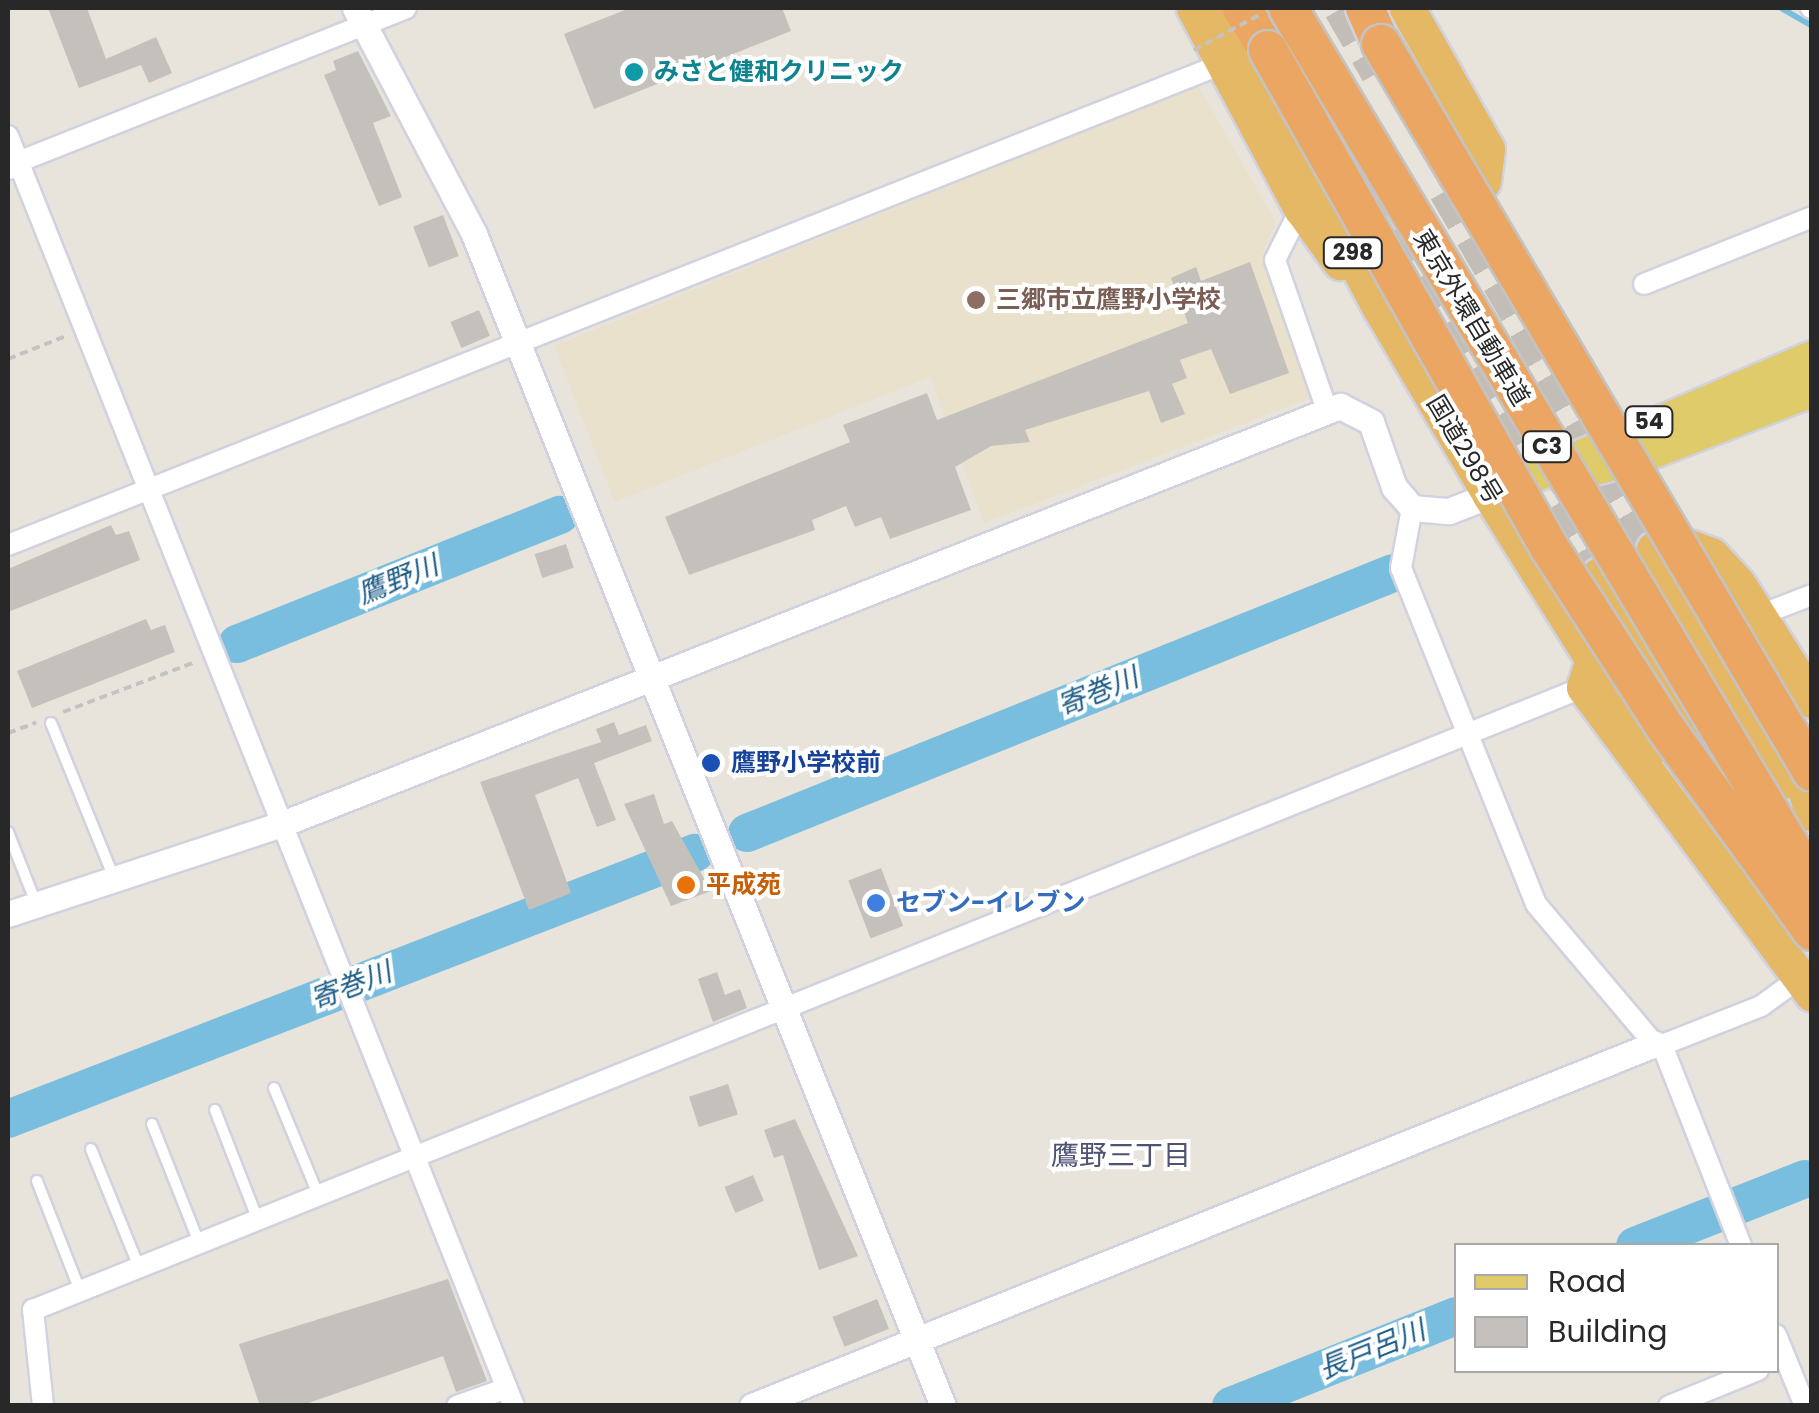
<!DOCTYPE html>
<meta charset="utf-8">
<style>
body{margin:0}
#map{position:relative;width:1819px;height:1413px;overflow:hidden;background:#e9e4db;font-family:Poppins,"Noto Sans JP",sans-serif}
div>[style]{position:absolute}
.education>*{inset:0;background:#e9e1cc}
.stream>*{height:6px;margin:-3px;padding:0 3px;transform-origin:3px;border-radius:3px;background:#79bedf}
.river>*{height:38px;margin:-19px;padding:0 19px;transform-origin:19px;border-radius:19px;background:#79bedf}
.building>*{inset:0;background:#c4c0bb;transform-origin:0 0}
.trunk-tunnel>*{height:35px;margin-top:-17.5px;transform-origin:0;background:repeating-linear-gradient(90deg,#c2beb7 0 35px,transparent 0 53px)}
.path>*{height:4px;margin-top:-2px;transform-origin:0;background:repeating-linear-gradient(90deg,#c3c3c3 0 8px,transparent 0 13px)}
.roads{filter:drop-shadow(2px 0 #d1d2df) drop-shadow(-2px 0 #d1d2df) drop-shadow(0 2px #d1d2df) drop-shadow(0 -2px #d1d2df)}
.service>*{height:10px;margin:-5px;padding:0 5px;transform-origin:5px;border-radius:5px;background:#fff}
.minor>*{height:20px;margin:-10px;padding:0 10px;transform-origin:10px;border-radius:10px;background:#fff}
.tertiary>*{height:25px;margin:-12.5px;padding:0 12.5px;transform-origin:12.5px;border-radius:12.5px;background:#fff}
.primary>*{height:32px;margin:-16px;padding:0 16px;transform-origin:16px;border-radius:16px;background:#dfcb69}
.trunk>*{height:35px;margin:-17.5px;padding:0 17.5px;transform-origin:17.5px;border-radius:17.5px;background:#e5b866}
.motorway>*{height:38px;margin:-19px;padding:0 19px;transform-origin:19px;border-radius:19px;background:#eba664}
.path-bridge>*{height:4px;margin-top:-2px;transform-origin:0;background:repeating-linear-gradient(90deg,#c3c3c3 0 8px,transparent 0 13px)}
.bridges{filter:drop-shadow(2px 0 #c3c3c3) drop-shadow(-2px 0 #c3c3c3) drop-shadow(0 2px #c3c3c3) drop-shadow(0 -2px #c3c3c3)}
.motorway-bridge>*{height:38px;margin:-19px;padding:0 19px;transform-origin:19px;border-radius:19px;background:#eba664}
.dots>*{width:28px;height:28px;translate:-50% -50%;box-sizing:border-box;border:5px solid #fff;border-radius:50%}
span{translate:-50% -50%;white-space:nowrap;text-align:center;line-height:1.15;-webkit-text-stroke:8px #fff;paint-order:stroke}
.shield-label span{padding:2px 8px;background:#fff;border:2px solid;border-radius:8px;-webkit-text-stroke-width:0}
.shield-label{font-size:22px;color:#282828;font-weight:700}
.culture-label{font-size:25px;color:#0d838f;font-weight:700}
.left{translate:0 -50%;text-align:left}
.education-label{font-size:25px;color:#785e54;font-weight:700}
.street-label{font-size:25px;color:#282828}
.transit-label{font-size:25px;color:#164399;font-weight:700}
.food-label{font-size:25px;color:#c56008;font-weight:700}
.shop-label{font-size:25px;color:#366cbe;font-weight:700}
.water-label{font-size:28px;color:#1c5c87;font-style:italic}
.neighbourhood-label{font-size:28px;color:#4e5273}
.frame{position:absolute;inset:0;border:10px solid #282828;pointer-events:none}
.legend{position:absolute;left:1454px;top:1243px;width:325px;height:130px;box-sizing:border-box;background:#fff;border:2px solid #a9a9a9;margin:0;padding:12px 18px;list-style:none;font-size:30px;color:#282828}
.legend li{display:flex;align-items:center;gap:20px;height:50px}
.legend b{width:50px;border:2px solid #a9a9a9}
</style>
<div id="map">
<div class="education">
<i style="clip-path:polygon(1198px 85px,1276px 223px,1262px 254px,1316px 396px,984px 523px,930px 377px,615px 502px,554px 346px)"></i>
</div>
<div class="stream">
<i style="left:1781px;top:8px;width:36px;rotate:30deg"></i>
</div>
<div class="river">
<i style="left:237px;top:644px;width:348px;rotate:-21.8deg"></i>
<i style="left:747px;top:833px;width:696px;rotate:-21.92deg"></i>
<i style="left:8px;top:1119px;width:737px;rotate:-21.17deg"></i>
<i style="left:1635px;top:1246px;width:183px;rotate:-21.5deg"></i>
<i style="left:1231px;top:1406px;width:242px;rotate:-21.8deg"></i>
</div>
<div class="building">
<i style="clip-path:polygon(48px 8px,87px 8px,106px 59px,156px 37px,172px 73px,149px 83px,141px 65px,79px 88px)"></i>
<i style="clip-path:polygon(630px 8px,782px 8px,791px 31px,594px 109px,564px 34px)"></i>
<i style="clip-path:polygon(358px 51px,391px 116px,373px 123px,402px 197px,379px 206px,324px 75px,336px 70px,333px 61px)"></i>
<i style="left:443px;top:215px;width:44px;height:32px;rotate:69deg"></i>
<i style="clip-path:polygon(1250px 262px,1289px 373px,1230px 394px,1211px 349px,1180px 360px,1187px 378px,1172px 384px,1185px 414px,1161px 423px,1149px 391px,1025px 430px,1030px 442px,991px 446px,955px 467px,971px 510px,890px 539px,881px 517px,855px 527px,846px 506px,812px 520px,815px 530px,689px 575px,665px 517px,850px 442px,843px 425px,927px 393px,937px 420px,1188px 323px,1171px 278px,1196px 267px,1201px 281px)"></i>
<i style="left:479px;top:310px;width:28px;height:31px;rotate:67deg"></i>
<i style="clip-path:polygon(111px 525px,116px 535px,129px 531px,140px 560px,8px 612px,8px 569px)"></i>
<i style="left:566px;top:544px;width:25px;height:33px;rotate:72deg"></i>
<i style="clip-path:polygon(146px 619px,151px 630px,165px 625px,175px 652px,32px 708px,17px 671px)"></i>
<i style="clip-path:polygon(614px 722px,619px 735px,646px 725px,652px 741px,594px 763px,616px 820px,597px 827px,578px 778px,535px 795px,571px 893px,529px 910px,480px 782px,601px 742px,596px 729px)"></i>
<i style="clip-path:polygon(654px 794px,664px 824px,672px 821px,711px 891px,671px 906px,624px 804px)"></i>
<i style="left:881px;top:868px;width:62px;height:35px;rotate:69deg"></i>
<i style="clip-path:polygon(717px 972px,725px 995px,740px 989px,747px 1008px,713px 1022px,698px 979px)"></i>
<i style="left:728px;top:1084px;width:32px;height:41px;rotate:72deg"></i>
<i style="clip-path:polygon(795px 1119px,858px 1256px,819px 1270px,783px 1155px,774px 1158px,764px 1130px)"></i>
<i style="left:753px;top:1175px;width:28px;height:31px;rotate:67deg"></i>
<i style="clip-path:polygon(448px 1279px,487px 1381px,456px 1392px,443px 1356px,300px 1406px,260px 1406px,239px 1344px)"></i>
<i style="left:877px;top:1299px;width:32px;height:48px;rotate:68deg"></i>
</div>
<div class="trunk-tunnel">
<i style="left:1341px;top:8px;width:74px;rotate:60deg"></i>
<i style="left:1313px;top:94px;width:560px;rotate:59.26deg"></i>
<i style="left:1446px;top:190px;width:415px;rotate:59.9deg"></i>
</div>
<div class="path">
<i style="left:8px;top:359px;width:62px;rotate:-21.6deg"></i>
<i style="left:63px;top:712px;width:141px;rotate:-20.7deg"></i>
<i style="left:8px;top:733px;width:30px;rotate:-20deg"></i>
</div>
<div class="roads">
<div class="service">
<i style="left:51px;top:723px;width:167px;rotate:67.9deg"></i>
<i style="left:8px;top:832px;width:76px;rotate:68.5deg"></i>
<i style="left:274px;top:1088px;width:115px;rotate:67.5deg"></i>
<i style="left:215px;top:1110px;width:116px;rotate:68.7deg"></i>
<i style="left:152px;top:1124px;width:128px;rotate:68.4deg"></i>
<i style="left:91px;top:1149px;width:127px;rotate:67.9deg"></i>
<i style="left:37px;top:1181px;width:118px;rotate:68.6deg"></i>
</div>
<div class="minor">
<i style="left:1811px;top:8px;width:1px"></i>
<i style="left:8px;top:136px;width:1367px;rotate:68.28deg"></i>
<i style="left:18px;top:162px;width:417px;rotate:-21.6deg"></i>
<i style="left:1301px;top:208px;width:58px;rotate:116.6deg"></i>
<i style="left:1275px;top:260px;width:159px;rotate:70.9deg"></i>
<i style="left:1644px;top:284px;width:181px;rotate:-21.7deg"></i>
<i style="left:1412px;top:508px;width:61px;rotate:100.4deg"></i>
<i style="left:1401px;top:568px;width:362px;rotate:68.1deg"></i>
<i style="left:1536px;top:904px;width:187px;rotate:49.8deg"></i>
<i style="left:1657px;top:1047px;width:112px;rotate:-21.5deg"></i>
<i style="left:1761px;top:1006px;width:48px;rotate:-35.7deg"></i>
<i style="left:8px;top:545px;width:1306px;rotate:-21.61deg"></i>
<i style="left:1760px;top:615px;width:56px;rotate:-21deg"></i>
<i style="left:1662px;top:1045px;width:216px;rotate:68.5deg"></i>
<i style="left:1776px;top:1335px;width:77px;rotate:67.8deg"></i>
<i style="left:43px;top:1406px;width:97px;rotate:-95.9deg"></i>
<i style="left:33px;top:1310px;width:1671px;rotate:-21.88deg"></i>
<i style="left:457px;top:1406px;width:53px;rotate:-19.8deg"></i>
<i style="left:1669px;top:1406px;width:96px;rotate:-22deg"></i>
</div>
<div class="tertiary">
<i style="left:355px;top:8px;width:255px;rotate:62.2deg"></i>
<i style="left:474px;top:234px;width:1262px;rotate:68.19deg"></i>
<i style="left:8px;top:166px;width:11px;rotate:-22deg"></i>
<i style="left:8px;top:914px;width:288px;rotate:-18.2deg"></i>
<i style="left:282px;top:824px;width:1138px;rotate:-21.56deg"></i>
<i style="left:1340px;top:406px;width:35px;rotate:27deg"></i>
<i style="left:1371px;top:422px;width:69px;rotate:70.5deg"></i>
<i style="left:1394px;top:487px;width:28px;rotate:49deg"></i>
<i style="left:1412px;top:508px;width:37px;rotate:5deg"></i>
<i style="left:1449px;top:511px;width:44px;rotate:-21.3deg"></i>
<i style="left:752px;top:1406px;width:973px;rotate:-21.85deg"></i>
</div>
<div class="primary">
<i style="left:1563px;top:477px;width:77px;rotate:-14.2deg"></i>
<i style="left:1638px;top:458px;width:186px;rotate:-21.1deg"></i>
<i style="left:1490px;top:495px;width:350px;rotate:-23.2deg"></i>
</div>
<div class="trunk">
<i style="left:1194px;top:8px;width:227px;rotate:61.9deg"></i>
<i style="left:1301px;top:208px;width:67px;rotate:54.2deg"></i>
<i style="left:1221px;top:8px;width:340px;rotate:62.1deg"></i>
<i style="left:1380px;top:308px;width:217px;rotate:59.5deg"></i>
<i style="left:1490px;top:495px;width:195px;rotate:58deg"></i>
<i style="left:1593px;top:660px;width:107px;rotate:51.8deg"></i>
<i style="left:1407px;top:8px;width:162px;rotate:60.4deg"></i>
<i style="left:1487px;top:149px;width:33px;rotate:97deg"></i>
<i style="left:1689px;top:547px;width:23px;rotate:20deg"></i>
<i style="left:1711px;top:555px;width:40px;rotate:47deg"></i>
<i style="left:1738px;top:584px;width:138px;rotate:57.5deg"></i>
<i style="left:1654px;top:549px;width:269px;rotate:59.4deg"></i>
<i style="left:1599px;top:575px;width:301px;rotate:57.9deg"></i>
<i style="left:1589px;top:671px;width:17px;rotate:107deg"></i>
<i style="left:1584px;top:687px;width:382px;rotate:53.4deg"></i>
<i style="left:1792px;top:742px;width:74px;rotate:74.3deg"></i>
</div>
<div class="motorway">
<i style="left:1242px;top:8px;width:49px;rotate:58.2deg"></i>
<i style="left:1365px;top:8px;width:39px;rotate:66deg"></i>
</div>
</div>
<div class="path-bridge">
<i style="left:1194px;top:50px;width:76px;rotate:-28.2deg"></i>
</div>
<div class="bridges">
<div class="motorway-bridge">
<i style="left:1288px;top:8px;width:1020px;rotate:59.08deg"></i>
<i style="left:1381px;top:44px;width:846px;rotate:59.37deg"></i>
<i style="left:1268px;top:50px;width:571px;rotate:60.52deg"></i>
<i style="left:1549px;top:547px;width:218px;rotate:57.2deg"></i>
<i style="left:1667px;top:730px;width:248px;rotate:54.2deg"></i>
</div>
</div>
<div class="dots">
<i style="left:634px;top:72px;background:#0f9aa8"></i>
<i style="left:976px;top:300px;background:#8d6e63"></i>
<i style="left:711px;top:763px;background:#1a4fb4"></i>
<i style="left:686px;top:885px;background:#e8710a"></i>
<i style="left:876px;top:903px;background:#3f7fe0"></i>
</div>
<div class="shield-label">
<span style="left:1353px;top:253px">298</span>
<span style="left:1649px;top:422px">54</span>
<span style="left:1547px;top:447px">C3</span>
</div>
<div class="culture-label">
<span class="left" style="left:654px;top:72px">みさと健和クリニック</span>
</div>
<div class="education-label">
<span class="left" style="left:996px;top:300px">三郷市立鷹野小学校</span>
</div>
<div class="street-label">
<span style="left:1471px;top:318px;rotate:59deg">東京外環自動車道</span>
<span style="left:1464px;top:450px;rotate:59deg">国道298号</span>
</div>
<div class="transit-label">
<span class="left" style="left:731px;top:763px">鷹野小学校前</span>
</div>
<div class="food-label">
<span class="left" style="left:706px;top:885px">平成苑</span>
</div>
<div class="shop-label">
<span class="left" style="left:896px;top:903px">セブン-イレブン</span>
</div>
<div class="water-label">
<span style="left:398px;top:580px;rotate:-22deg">鷹野川</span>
<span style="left:1098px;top:692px;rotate:-22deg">寄巻川</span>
<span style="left:351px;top:986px;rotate:-21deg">寄巻川</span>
<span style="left:1372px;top:1350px;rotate:-22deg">長戸呂川</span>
</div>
<div class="neighbourhood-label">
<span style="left:1121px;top:1156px">鷹野三丁目</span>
</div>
<div class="frame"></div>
<ul class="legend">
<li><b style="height:12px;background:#dfcb69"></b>Road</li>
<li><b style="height:28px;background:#c4c0bb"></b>Building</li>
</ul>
</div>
